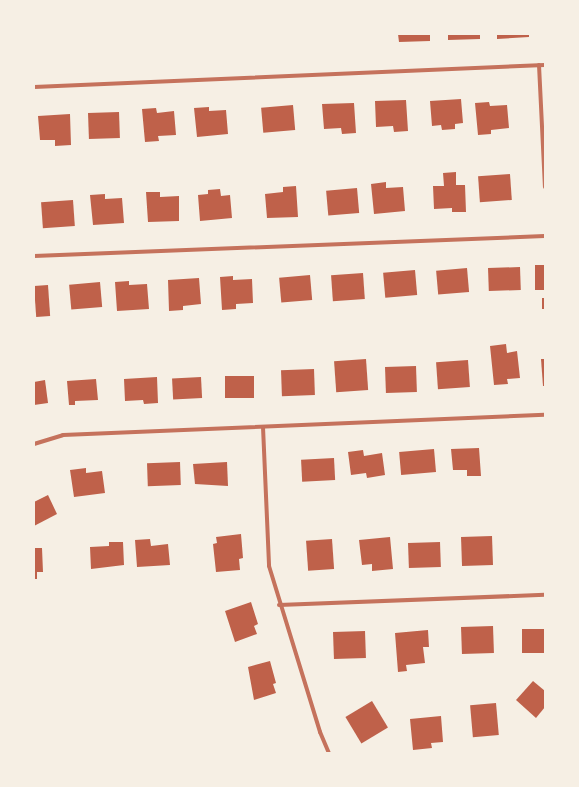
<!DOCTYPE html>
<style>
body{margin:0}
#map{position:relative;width:579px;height:787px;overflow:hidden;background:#f6efe4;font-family:"Work Sans",sans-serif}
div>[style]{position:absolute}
.building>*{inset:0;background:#bf614a;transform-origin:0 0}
.minor>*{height:4px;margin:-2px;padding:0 2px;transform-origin:2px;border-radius:2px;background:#c5725c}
span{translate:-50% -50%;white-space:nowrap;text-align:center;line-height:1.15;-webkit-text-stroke:3px #f6efe4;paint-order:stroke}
.frame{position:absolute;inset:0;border:35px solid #f6efe4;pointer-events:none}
</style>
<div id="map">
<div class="building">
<i style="clip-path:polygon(398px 34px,430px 34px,430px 41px,399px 42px)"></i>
<i style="clip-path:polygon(448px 34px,480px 34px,480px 39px,448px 40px)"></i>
<i style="clip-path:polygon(497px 34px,529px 34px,529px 37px,497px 39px)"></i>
<i style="clip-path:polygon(461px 99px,463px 123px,455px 124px,455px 129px,442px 130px,441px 125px,432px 126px,430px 101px)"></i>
<i style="clip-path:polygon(406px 100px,408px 131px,394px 132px,393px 126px,376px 127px,375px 101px)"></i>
<i style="clip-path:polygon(489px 102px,490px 106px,507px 105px,509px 128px,491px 130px,491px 134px,478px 135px,475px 103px)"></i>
<i style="clip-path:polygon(354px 103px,356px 133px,342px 134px,341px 128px,324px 129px,322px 104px)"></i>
<i style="left:293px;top:105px;width:25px;height:32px;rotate:85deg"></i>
<i style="clip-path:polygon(209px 107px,209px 111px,226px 110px,228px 134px,197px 137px,194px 108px)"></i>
<i style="clip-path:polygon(156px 108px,157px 113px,174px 111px,176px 135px,158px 136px,159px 141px,145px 142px,142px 109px)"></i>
<i style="left:119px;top:112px;width:26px;height:31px;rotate:88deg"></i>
<i style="clip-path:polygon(70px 114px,71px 145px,55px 146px,55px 140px,40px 140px,38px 116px)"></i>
<i style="clip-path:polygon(456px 172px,456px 185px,465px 185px,466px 212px,452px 212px,452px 208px,434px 209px,433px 186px,444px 186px,443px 173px)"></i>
<i style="left:510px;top:174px;width:26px;height:32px;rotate:86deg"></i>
<i style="clip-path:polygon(386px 182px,386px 188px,403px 187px,405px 211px,374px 214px,371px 184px)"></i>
<i style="clip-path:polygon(296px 186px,298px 217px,267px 218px,265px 194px,283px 192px,283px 187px)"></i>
<i style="left:357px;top:188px;width:25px;height:31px;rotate:85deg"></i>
<i style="clip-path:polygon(220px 189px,221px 196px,230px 195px,232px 218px,200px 221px,198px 195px,208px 194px,208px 190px)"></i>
<i style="clip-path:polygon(146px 192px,160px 192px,160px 197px,179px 196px,179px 221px,148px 222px)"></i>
<i style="clip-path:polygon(105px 194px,105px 199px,122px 198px,124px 223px,93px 225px,90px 195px)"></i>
<i style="left:73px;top:200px;width:26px;height:32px;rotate:86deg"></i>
<i style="left:535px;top:265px;width:10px;height:25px"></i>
<i style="left:520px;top:267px;width:23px;height:32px;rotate:88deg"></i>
<i style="left:467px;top:268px;width:24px;height:31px;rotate:85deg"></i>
<i style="left:415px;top:270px;width:25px;height:32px;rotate:85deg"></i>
<i style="left:363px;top:273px;width:26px;height:32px;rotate:86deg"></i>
<i style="left:310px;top:275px;width:25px;height:31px;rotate:85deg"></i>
<i style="clip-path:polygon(233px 276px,233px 280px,252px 279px,253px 303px,236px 304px,236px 309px,222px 310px,220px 277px)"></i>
<i style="clip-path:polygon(199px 278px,201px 304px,183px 306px,183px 310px,169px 311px,168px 280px)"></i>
<i style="clip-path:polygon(129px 281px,129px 285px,147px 284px,149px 309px,117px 311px,115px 282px)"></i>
<i style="left:100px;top:282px;width:25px;height:31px;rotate:85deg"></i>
<i style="left:48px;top:285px;width:31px;height:14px;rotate:86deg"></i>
<i style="left:542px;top:298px;width:3px;height:11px"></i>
<i style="clip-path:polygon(506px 344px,507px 353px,517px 351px,520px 378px,507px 379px,508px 384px,494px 385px,490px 346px)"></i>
<i style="left:366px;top:359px;width:31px;height:32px;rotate:86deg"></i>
<i style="clip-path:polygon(541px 359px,545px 359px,545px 386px,543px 386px)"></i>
<i style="left:468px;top:360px;width:27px;height:32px;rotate:86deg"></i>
<i style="left:416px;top:366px;width:26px;height:31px;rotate:88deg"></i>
<i style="left:314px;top:369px;width:26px;height:33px;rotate:88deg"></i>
<i style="left:225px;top:376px;width:29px;height:22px"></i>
<i style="clip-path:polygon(157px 377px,158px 403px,144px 404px,143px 400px,125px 401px,124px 379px)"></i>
<i style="left:201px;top:377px;width:21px;height:29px;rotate:87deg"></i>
<i style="clip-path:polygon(96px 379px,98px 400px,75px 401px,75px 405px,69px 405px,67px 381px)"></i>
<i style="clip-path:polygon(45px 380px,48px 403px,34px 405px,34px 382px)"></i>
<i style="clip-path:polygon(479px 448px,481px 476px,467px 476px,467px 470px,453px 470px,451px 449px)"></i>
<i style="left:434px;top:449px;width:23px;height:35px;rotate:85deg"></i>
<i style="clip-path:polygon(363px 450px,364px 456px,382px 453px,385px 475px,367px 478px,366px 473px,351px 475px,348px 452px)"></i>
<i style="left:334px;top:458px;width:22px;height:33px;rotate:87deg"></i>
<i style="left:180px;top:462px;width:23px;height:33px;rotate:88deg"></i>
<i style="clip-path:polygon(227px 462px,228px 486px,195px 484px,193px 464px)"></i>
<i style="clip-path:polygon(86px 468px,86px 473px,102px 471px,105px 493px,74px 497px,70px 470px)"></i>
<i style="clip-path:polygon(48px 495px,57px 514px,34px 526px,34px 502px)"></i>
<i style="clip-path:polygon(241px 534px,243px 558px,239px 559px,240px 570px,216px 572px,213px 544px,217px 543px,216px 537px)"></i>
<i style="left:492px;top:536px;width:29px;height:31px;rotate:88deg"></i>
<i style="clip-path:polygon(390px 537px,393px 569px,372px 571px,372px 564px,362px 565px,359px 540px)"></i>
<i style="clip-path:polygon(150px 539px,151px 546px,168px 544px,170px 565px,137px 567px,135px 540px)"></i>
<i style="left:332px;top:539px;width:30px;height:26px;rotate:86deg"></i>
<i style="clip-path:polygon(109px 542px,123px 542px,124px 565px,91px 569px,90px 547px,109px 546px)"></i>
<i style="left:440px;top:542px;width:25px;height:32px;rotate:88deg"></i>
<i style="clip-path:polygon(34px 548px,42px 548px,43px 572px,37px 572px,37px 579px,34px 579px)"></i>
<i style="clip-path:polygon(251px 602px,258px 624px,254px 626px,257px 634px,235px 642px,225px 611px)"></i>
<i style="left:493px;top:626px;width:27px;height:32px;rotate:88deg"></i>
<i style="left:545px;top:629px;width:24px;height:23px;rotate:90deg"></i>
<i style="clip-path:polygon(428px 630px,429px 647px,423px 647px,425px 663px,406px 665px,407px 671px,398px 672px,395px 633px)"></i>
<i style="left:365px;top:631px;width:27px;height:32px;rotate:88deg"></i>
<i style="clip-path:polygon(270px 661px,276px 683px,273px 684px,276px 693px,254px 700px,248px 667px)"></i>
<i style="clip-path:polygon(533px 681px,545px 691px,545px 707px,536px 718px,516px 700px)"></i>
<i style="left:372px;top:701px;width:31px;height:31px;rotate:59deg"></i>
<i style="left:496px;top:703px;width:32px;height:26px;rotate:85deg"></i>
<i style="clip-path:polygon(441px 716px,443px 742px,431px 743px,432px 748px,413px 750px,410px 719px)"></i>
</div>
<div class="minor">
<i style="left:539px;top:65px;width:122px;rotate:87.2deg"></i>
<i style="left:34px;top:87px;width:511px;rotate:-2.47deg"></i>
<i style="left:34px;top:256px;width:511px;rotate:-2.24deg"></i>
<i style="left:263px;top:427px;width:139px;rotate:87.5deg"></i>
<i style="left:269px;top:566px;width:174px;rotate:72.9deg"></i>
<i style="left:320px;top:732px;width:23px;rotate:67deg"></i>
<i style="left:34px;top:444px;width:30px;rotate:-17deg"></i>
<i style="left:63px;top:435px;width:482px;rotate:-2.4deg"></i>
<i style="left:279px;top:605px;width:266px;rotate:-2.2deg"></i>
</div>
<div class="frame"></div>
</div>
